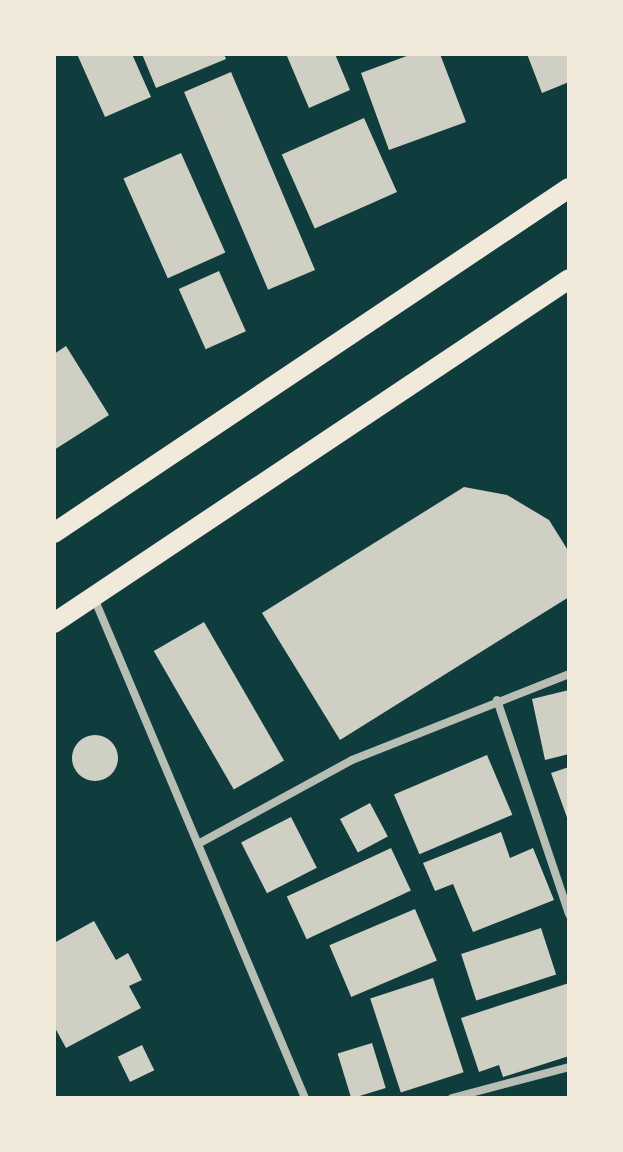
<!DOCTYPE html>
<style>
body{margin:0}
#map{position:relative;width:623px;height:1152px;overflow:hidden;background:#0f3d3e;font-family:Spectral,serif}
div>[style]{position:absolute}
.building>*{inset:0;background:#cfcfc3;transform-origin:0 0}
.round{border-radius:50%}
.minor>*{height:8px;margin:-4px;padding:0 4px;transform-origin:4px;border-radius:4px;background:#b8beb3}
.primary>*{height:20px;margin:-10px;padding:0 10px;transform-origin:10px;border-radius:10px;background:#f1e9da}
span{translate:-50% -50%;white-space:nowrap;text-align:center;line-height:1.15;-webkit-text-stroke:7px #f1e9da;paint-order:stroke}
.frame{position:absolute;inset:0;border:56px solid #f1e9da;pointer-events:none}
</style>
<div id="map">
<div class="building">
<i style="clip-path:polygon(77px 54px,132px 54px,151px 97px,105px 117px)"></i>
<i style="clip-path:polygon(142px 54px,224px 54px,226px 59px,156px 88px)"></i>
<i style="clip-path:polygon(290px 54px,335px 54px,350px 90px,309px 108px,287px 56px)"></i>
<i style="clip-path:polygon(412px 54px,440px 54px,466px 122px,389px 150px,361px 73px)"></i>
<i style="clip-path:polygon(527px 54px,569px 54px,569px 82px,542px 93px)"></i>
<i style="left:231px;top:72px;width:215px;height:51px;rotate:67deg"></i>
<i style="left:364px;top:118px;width:81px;height:90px;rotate:66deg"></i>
<i style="left:181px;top:153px;width:109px;height:63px;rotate:66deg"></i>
<i style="left:219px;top:271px;width:66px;height:44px;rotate:66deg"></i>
<i style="clip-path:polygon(66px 346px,109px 415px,54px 450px,54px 354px)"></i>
<i style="clip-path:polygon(464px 487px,507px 495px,549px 520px,569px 552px,569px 597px,340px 740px,262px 613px)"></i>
<i style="left:204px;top:622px;width:160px;height:58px;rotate:60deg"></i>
<i style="clip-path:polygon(569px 690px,569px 754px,545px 760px,532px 699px)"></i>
<i class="round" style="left:72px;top:735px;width:46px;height:46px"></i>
<i style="left:487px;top:755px;width:65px;height:101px;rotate:67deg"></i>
<i style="clip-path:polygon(569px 767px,569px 823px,551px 773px)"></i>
<i style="left:370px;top:803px;width:38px;height:34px;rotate:62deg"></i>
<i style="left:291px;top:817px;width:57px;height:56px;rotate:63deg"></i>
<i style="clip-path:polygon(501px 832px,510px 858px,533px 848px,554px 900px,473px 932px,453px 884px,435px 891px,423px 863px)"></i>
<i style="left:391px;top:848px;width:47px;height:115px;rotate:65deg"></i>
<i style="left:415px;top:909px;width:56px;height:93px;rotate:67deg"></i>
<i style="clip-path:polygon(94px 921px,116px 960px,128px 953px,142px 980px,129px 986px,141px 1008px,66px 1048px,54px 1026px,54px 943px)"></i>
<i style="left:541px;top:928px;width:49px;height:84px;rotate:72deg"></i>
<i style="left:433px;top:978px;width:99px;height:66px;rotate:72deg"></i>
<i style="clip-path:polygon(569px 983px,569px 1056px,503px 1077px,499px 1065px,479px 1072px,461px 1018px)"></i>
<i style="left:372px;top:1043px;width:47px;height:36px;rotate:73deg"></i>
<i style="left:142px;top:1045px;width:28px;height:27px;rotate:64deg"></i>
</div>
<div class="minor">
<i style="left:94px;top:598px;width:543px;rotate:67.12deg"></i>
<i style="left:497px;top:700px;width:226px;rotate:71.4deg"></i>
<i style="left:198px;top:844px;width:175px;rotate:-28.6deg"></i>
<i style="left:352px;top:760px;width:233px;rotate:-21.6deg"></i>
<i style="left:452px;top:1098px;width:121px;rotate:-14.8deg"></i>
</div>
<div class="primary">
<i style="left:54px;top:533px;width:620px;rotate:-33.82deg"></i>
<i style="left:54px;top:623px;width:619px;rotate:-33.74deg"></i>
</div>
<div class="frame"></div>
</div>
